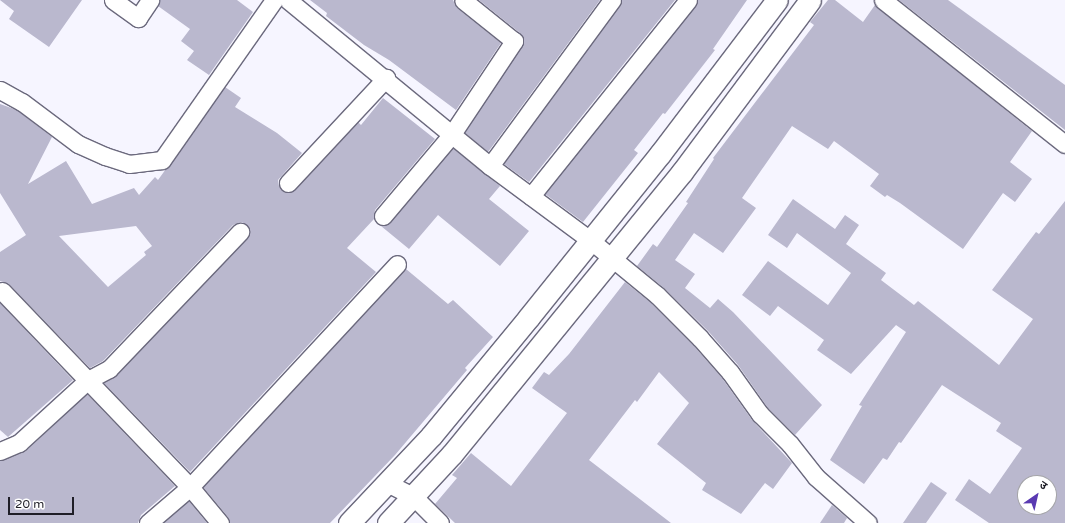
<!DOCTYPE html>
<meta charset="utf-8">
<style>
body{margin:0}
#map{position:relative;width:1065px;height:523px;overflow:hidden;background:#f6f5ff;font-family:"Varela Round","Noto Sans Devanagari",sans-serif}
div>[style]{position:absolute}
.building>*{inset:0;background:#bab8ce}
.roads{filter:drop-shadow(1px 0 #6b697d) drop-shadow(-1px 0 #6b697d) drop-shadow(0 1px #6b697d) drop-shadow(0 -1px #6b697d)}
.minor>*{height:17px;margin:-8.5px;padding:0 8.5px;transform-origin:8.5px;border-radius:8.5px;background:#fff}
.tertiary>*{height:21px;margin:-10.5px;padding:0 10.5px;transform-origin:10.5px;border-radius:10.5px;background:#fff}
span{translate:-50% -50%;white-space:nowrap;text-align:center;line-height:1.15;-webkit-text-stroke:3px #fff;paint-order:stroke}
.north{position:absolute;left:1017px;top:475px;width:40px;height:40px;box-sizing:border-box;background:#fff;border:1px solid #a5a5a9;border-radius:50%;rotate:34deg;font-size:11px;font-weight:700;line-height:16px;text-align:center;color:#1f1e27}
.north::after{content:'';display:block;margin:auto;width:14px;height:18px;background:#5a3ab2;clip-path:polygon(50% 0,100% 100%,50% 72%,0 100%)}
.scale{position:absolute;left:8px;top:497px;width:66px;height:18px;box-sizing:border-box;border:2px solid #1f1e27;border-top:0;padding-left:5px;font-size:12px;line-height:14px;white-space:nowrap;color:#1f1e27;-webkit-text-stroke:3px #fff;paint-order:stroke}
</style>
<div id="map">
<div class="building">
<i style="clip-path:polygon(0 0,82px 0,49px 47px,9px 19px,14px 11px)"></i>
<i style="clip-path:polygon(160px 0,237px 0,253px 12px,209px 75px,187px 60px,194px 51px,181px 41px,190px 29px,158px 6px)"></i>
<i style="clip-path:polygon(310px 0,453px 0,457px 8px,501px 43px,456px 110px,389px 60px,364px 45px,326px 16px,327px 13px)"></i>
<i style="clip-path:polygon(479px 0,600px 0,488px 152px,465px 133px,524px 42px,520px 33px)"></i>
<i style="clip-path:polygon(622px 0,675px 0,529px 182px,504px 164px,620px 6px)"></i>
<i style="clip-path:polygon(698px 0,747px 0,713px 49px,715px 50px,665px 114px,663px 113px,634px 150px,638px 153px,583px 222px,545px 194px,696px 6px)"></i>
<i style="clip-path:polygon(828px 0,835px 0,863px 22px,875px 5px,1032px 131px,1010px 162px,1032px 179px,1015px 202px,1003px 193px,963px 249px,900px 203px,887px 195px,885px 197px,870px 186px,879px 174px,834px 141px,828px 149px,792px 126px,742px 198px,756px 208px,723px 253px,694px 233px,675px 260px,695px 274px,685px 288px,710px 308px,718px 299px,733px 312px,822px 405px,795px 435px,768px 408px,738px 365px,708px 331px,664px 288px,637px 266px,653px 244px,657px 247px,688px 203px,686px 202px,714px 159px,713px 158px,814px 25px,810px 22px)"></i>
<i style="clip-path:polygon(899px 0,948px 0,1065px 85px,1065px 130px)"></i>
<i style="clip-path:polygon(evenodd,225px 87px,241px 98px,235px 107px,277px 133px,302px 153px,278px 180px,279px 186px,285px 193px,295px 190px,358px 122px,361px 125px,383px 98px,435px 139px,375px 210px,374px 219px,347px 248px,376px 272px,190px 472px,104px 383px,116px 376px,247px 239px,249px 229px,242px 222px,233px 225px,103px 361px,90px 368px,9px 284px,0 281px,0 252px,26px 235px,0 193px,0 104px,17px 110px,52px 137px,28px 184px,66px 161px,92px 204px,134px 188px,139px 195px,155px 177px,158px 180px,225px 87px,136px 226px,152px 246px,144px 252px,146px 255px,108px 287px,59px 236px,136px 226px)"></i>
<i style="clip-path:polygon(453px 148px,500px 186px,489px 199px,529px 231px,500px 266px,438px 215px,409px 249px,381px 226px,391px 222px)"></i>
<i style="clip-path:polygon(evenodd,793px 199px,835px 229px,845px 215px,859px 225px,846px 244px,886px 273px,881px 280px,914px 305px,918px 301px,999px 365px,1033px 319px,992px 290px,1036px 232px,1039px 234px,1065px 201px,1065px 523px,989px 523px,955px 500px,969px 479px,990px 494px,1022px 448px,996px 431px,1001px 423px,942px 385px,901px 443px,899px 442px,887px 460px,883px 458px,864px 484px,830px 460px,862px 406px,859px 405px,906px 332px,896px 325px,851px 374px,817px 350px,824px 340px,778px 306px,770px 316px,742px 295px,768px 261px,828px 305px,851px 273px,797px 233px,787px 248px,768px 235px,793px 199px,1025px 483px,1049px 483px,1049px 507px,1025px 507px,1025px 483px)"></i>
<i style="clip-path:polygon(406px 269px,448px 304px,453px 300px,493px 337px,465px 368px,467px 370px,395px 455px,330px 523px,230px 523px,228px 517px,203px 487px)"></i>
<i style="clip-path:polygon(625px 282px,650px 302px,693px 345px,722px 378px,752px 420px,792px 463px,773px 489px,765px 483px,741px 514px,702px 490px,706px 483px,657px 444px,689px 403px,659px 372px,637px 402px,635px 400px,589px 460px,671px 523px,455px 523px,435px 504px,457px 478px,452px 475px,471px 453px,511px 486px,567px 413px,532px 388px,544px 372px,549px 375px,569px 354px)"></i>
<i style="clip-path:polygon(0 303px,73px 380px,8px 437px,0 430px)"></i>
<i style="clip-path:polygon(87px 394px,175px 486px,141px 515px,138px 523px,0 523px,0 461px,26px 451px)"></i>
<i style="clip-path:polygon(931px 482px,947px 493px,926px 523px,903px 523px)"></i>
<i style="clip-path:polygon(189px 501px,207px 523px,163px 523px)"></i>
<i style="clip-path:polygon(832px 505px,847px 518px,844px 523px,820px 523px)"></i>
</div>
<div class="roads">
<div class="minor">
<i style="left:113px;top:0;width:31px;rotate:36deg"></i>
<i style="left:138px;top:18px;width:22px;rotate:-56deg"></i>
<i style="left:288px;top:0;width:261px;rotate:39.4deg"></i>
<i style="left:490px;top:166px;width:124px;rotate:36.5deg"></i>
<i style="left:590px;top:240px;width:87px;rotate:39.4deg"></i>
<i style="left:657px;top:295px;width:61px;rotate:45deg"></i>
<i style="left:700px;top:338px;width:45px;rotate:48.6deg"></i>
<i style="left:730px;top:372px;width:52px;rotate:54.5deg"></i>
<i style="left:760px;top:414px;width:42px;rotate:45deg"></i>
<i style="left:790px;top:444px;width:42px;rotate:51.8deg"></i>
<i style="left:816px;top:477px;width:69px;rotate:41.5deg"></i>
<i style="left:883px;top:0;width:232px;rotate:38.4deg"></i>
<i style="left:0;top:90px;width:25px;rotate:29deg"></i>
<i style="left:22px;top:102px;width:70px;rotate:36.9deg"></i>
<i style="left:78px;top:144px;width:30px;rotate:24deg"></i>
<i style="left:105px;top:156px;width:25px;rotate:18deg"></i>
<i style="left:129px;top:164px;width:33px;rotate:-7deg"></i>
<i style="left:162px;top:160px;width:195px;rotate:-55deg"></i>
<i style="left:490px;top:166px;width:206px;rotate:-53.7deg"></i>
<i style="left:288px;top:183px;width:144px;rotate:-47deg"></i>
<i style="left:531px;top:196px;width:251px;rotate:-51.3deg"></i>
<i style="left:383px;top:216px;width:107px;rotate:-49.9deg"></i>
<i style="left:452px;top:134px;width:112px;rotate:-56.3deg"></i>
<i style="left:514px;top:41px;width:65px;rotate:-141.2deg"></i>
<i style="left:2px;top:291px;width:272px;rotate:46.2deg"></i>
<i style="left:190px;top:487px;width:47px;rotate:50.2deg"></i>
<i style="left:0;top:451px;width:21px;rotate:-23deg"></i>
<i style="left:19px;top:443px;width:93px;rotate:-42.4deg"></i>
<i style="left:88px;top:380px;width:24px;rotate:-28deg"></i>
<i style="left:109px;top:369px;width:190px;rotate:-46.3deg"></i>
<i style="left:387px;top:483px;width:29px;rotate:27deg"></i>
<i style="left:413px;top:496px;width:38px;rotate:45deg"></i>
<i style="left:148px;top:523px;width:55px;rotate:-40.6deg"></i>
<i style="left:190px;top:487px;width:304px;rotate:-47.1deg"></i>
</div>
<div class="tertiary">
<i style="left:349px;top:523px;width:120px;rotate:-46.7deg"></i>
<i style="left:431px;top:436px;width:154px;rotate:-50.5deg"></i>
<i style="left:529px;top:317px;width:209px;rotate:-51.2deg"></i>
<i style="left:660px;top:154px;width:193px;rotate:-52.8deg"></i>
<i style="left:388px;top:523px;width:94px;rotate:-47.2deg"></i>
<i style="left:452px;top:454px;width:364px;rotate:-50.8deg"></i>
<i style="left:682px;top:172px;width:214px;rotate:-53.3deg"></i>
</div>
</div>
<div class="north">उ</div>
<div class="scale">20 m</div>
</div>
